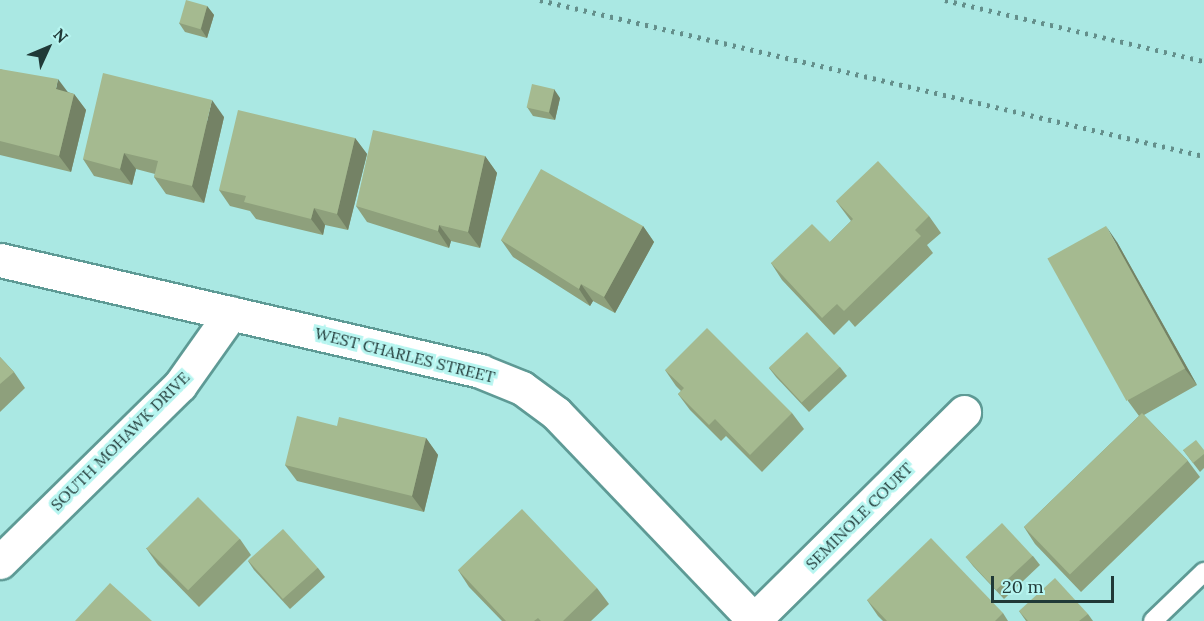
<!DOCTYPE html>
<style>
body{margin:0}
#map{position:relative;width:1204px;height:621px;overflow:hidden;background:#aae8e3;font-family:Lora,serif}
div>[style]{position:absolute}
.roads{filter:drop-shadow(2px 0 #5e9a95) drop-shadow(-2px 0 #5e9a95) drop-shadow(0 2px #5e9a95) drop-shadow(0 -2px #5e9a95)}
.service>*{height:18px;margin:-9px;padding:0 9px;transform-origin:9px;border-radius:9px;background:#fff}
.minor>*{height:33px;margin:-16.5px;padding:0 16.5px;transform-origin:16.5px;border-radius:16.5px;background:#fff}
.rail>*{height:4.5px;margin-top:-2.25px;transform-origin:0;background:repeating-linear-gradient(90deg,#648f8b 0 3px,transparent 0 9px)}
.wall>*{inset:0;background:#8ea07c}
.shaded-wall>*{inset:0;background:#748265}
.building>*{inset:0;background:#a5ba90;transform-origin:0 0}
span{translate:-50% -50%;white-space:nowrap;text-align:center;line-height:1.15;-webkit-text-stroke:6px #b7f5f0;paint-order:stroke}
.street-label{font-size:16px;color:#203937}
.north{position:absolute;left:18px;top:18px;width:60px;height:60px;-webkit-text-stroke:4px #b7f5f0;paint-order:stroke;rotate:46deg;font-size:16px;font-weight:700;line-height:24px;text-align:center;color:#203937}
.north::after{content:'';display:block;margin:auto;width:21px;height:27px;background:#203937;clip-path:polygon(50% 0,100% 100%,50% 72%,0 100%)}
.scale{position:absolute;left:991px;top:576px;width:123px;height:27px;box-sizing:border-box;border:3px solid #203937;border-top:0;padding-left:8px;font-size:18px;line-height:21px;white-space:nowrap;color:#203937;-webkit-text-stroke:4px #b7f5f0;paint-order:stroke}
</style>
<div id="map">
<div class="roads">
<div class="service">
<i style="left:1153px;top:621px;width:71px;rotate:-43.9deg"></i>
</div>
<div class="minor">
<i style="left:0;top:260px;width:493px;rotate:13deg"></i>
<i style="left:480px;top:371px;width:45px;rotate:22deg"></i>
<i style="left:522px;top:388px;width:42px;rotate:36.3deg"></i>
<i style="left:556px;top:413px;width:288px;rotate:46.3deg"></i>
<i style="left:0;top:562px;width:252px;rotate:-44.5deg"></i>
<i style="left:180px;top:385px;width:88px;rotate:-54.7deg"></i>
<i style="left:753px;top:621px;width:297px;rotate:-44.7deg"></i>
</div>
</div>
<div class="rail">
<i style="left:540px;top:0;width:682px;rotate:13.22deg"></i>
<i style="left:945px;top:0;width:266px;rotate:13.3deg"></i>
</div>
<div class="wall">
<i style="clip-path:polygon(207px 6px,214px 15px,207px 38px,185px 32px,179px 23px)"></i>
<i style="clip-path:polygon(0 69px,74px 94px,86px 110px,71px 172px,0 155px)"></i>
<i style="clip-path:polygon(560px 98px,555px 120px,533px 116px,527px 107px)"></i>
<i style="clip-path:polygon(224px 117px,204px 203px,166px 194px,154px 177px,155px 174px,136px 169px,132px 185px,94px 176px,83px 159px)"></i>
<i style="clip-path:polygon(355px 138px,367px 154px,348px 230px,325px 225px,323px 235px,256px 219px,250px 211px,230px 206px,219px 190px)"></i>
<i style="clip-path:polygon(485px 156px,497px 173px,480px 248px,451px 241px,449px 248px,367px 222px,356px 206px)"></i>
<i style="clip-path:polygon(836px 201px,929px 216px,941px 233px,927px 245px,933px 253px,855px 327px,849px 320px,834px 335px,782px 280px,771px 263px,830px 242px,851px 221px)"></i>
<i style="clip-path:polygon(643px 226px,654px 242px,615px 313px,593px 301px,590px 306px,513px 257px,501px 240px)"></i>
<i style="clip-path:polygon(1117px 242px,1197px 385px,1144px 415px,1188px 461px,1200px 477px,1081px 592px,1035px 544px,1024px 527px,1139px 416px,1128px 401px)"></i>
<i style="clip-path:polygon(0 357px,14px 372px,25px 388px,0 412px)"></i>
<i style="clip-path:polygon(840px 367px,847px 376px,809px 412px,776px 377px,769px 368px)"></i>
<i style="clip-path:polygon(665px 370px,792px 413px,804px 429px,762px 472px,726px 436px,721px 441px,690px 410px,678px 394px,681px 391px,676px 386px)"></i>
<i style="clip-path:polygon(337px 426px,426px 438px,438px 455px,424px 512px,297px 481px,285px 465px)"></i>
<i style="clip-path:polygon(1183px 450px,1204px 450px,1204px 468px,1200px 472px)"></i>
<i style="clip-path:polygon(240px 539px,251px 555px,199px 607px,158px 565px,146px 548px)"></i>
<i style="clip-path:polygon(1033px 556px,1040px 565px,1004px 599px,973px 566px,966px 557px)"></i>
<i style="clip-path:polygon(248px 561px,318px 568px,325px 577px,290px 609px,254px 570px)"></i>
<i style="clip-path:polygon(458px 570px,597px 588px,609px 604px,591px 621px,502px 621px,469px 587px)"></i>
<i style="clip-path:polygon(867px 600px,1003px 613px,1008px 621px,883px 621px,878px 616px)"></i>
<i style="clip-path:polygon(1019px 611px,1088px 614px,1093px 621px,1026px 621px)"></i>
</div>
<div class="shaded-wall">
<i style="clip-path:polygon(207px 6px,214px 15px,207px 38px,201px 29px)"></i>
<i style="clip-path:polygon(58px 79px,70px 95px,56px 89px)"></i>
<i style="clip-path:polygon(554px 89px,560px 98px,555px 120px,548px 111px)"></i>
<i style="clip-path:polygon(74px 94px,86px 110px,71px 172px,59px 156px)"></i>
<i style="clip-path:polygon(212px 100px,224px 117px,204px 203px,192px 186px)"></i>
<i style="clip-path:polygon(355px 138px,367px 154px,348px 230px,337px 214px)"></i>
<i style="clip-path:polygon(124px 153px,136px 169px,132px 185px,120px 169px)"></i>
<i style="clip-path:polygon(485px 156px,497px 173px,480px 248px,468px 232px)"></i>
<i style="clip-path:polygon(314px 208px,325px 225px,323px 235px,311px 219px)"></i>
<i style="clip-path:polygon(439px 225px,451px 241px,449px 248px,438px 231px)"></i>
<i style="clip-path:polygon(643px 226px,654px 242px,615px 313px,604px 297px)"></i>
<i style="clip-path:polygon(1106px 226px,1117px 242px,1197px 385px,1185px 369px)"></i>
<i style="clip-path:polygon(581px 284px,593px 301px,590px 306px,579px 289px)"></i>
<i style="clip-path:polygon(426px 438px,438px 455px,424px 512px,412px 496px)"></i>
</div>
<div class="building">
<i style="left:186px;top:0;width:22px;height:24px;rotate:16deg"></i>
<i style="clip-path:polygon(0 69px,58px 79px,56px 89px,74px 94px,59px 156px,0 141px)"></i>
<i style="clip-path:polygon(103px 73px,212px 100px,192px 186px,154px 177px,158px 161px,124px 153px,120px 169px,83px 159px)"></i>
<i style="left:532px;top:84px;width:23px;height:24px;rotate:13deg"></i>
<i style="clip-path:polygon(238px 110px,355px 138px,337px 214px,314px 208px,311px 219px,244px 202px,246px 196px,219px 190px)"></i>
<i style="clip-path:polygon(373px 130px,485px 156px,468px 232px,439px 225px,438px 231px,356px 206px)"></i>
<i style="clip-path:polygon(878px 161px,929px 216px,915px 230px,921px 236px,844px 311px,837px 304px,822px 318px,771px 263px,812px 224px,830px 242px,853px 219px,836px 201px)"></i>
<i style="clip-path:polygon(541px 169px,643px 226px,604px 297px,581px 284px,579px 289px,501px 240px)"></i>
<i style="left:1106px;top:226px;width:163px;height:67px;rotate:61deg"></i>
<i style="clip-path:polygon(707px 328px,792px 413px,750px 455px,715px 419px,709px 425px,678px 394px,684px 388px,665px 370px)"></i>
<i style="left:807px;top:332px;width:48px;height:52px;rotate:47deg"></i>
<i style="clip-path:polygon(0 357px,14px 372px,0 384px)"></i>
<i style="left:1142px;top:413px;width:66px;height:164px;rotate:46deg"></i>
<i style="clip-path:polygon(297px 416px,337px 426px,339px 417px,426px 438px,412px 496px,285px 465px)"></i>
<i style="clip-path:polygon(1196px 440px,1204px 450px,1204px 454px,1193px 463px,1183px 450px)"></i>
<i style="left:198px;top:497px;width:59px;height:73px;rotate:45deg"></i>
<i style="clip-path:polygon(522px 509px,597px 588px,563px 621px,541px 621px,538px 618px,534px 621px,506px 621px,458px 570px)"></i>
<i style="left:1002px;top:523px;width:45px;height:50px;rotate:47deg"></i>
<i style="left:283px;top:529px;width:52px;height:47px;rotate:48deg"></i>
<i style="clip-path:polygon(931px 538px,1003px 613px,995px 621px,887px 621px,867px 600px)"></i>
<i style="clip-path:polygon(1055px 578px,1088px 614px,1079px 621px,1028px 621px,1019px 611px)"></i>
<i style="clip-path:polygon(110px 583px,152px 621px,75px 621px)"></i>
</div>
<div class="street-label">
<span style="left:405px;top:355px;rotate:14deg">WEST CHARLES STREET</span>
<span style="left:120px;top:441px;rotate:-45deg">SOUTH MOHAWK DRIVE</span>
<span style="left:859px;top:516px;rotate:-45deg">SEMINOLE COURT</span>
</div>
<div class="north">N</div>
<div class="scale">20 m</div>
</div>
